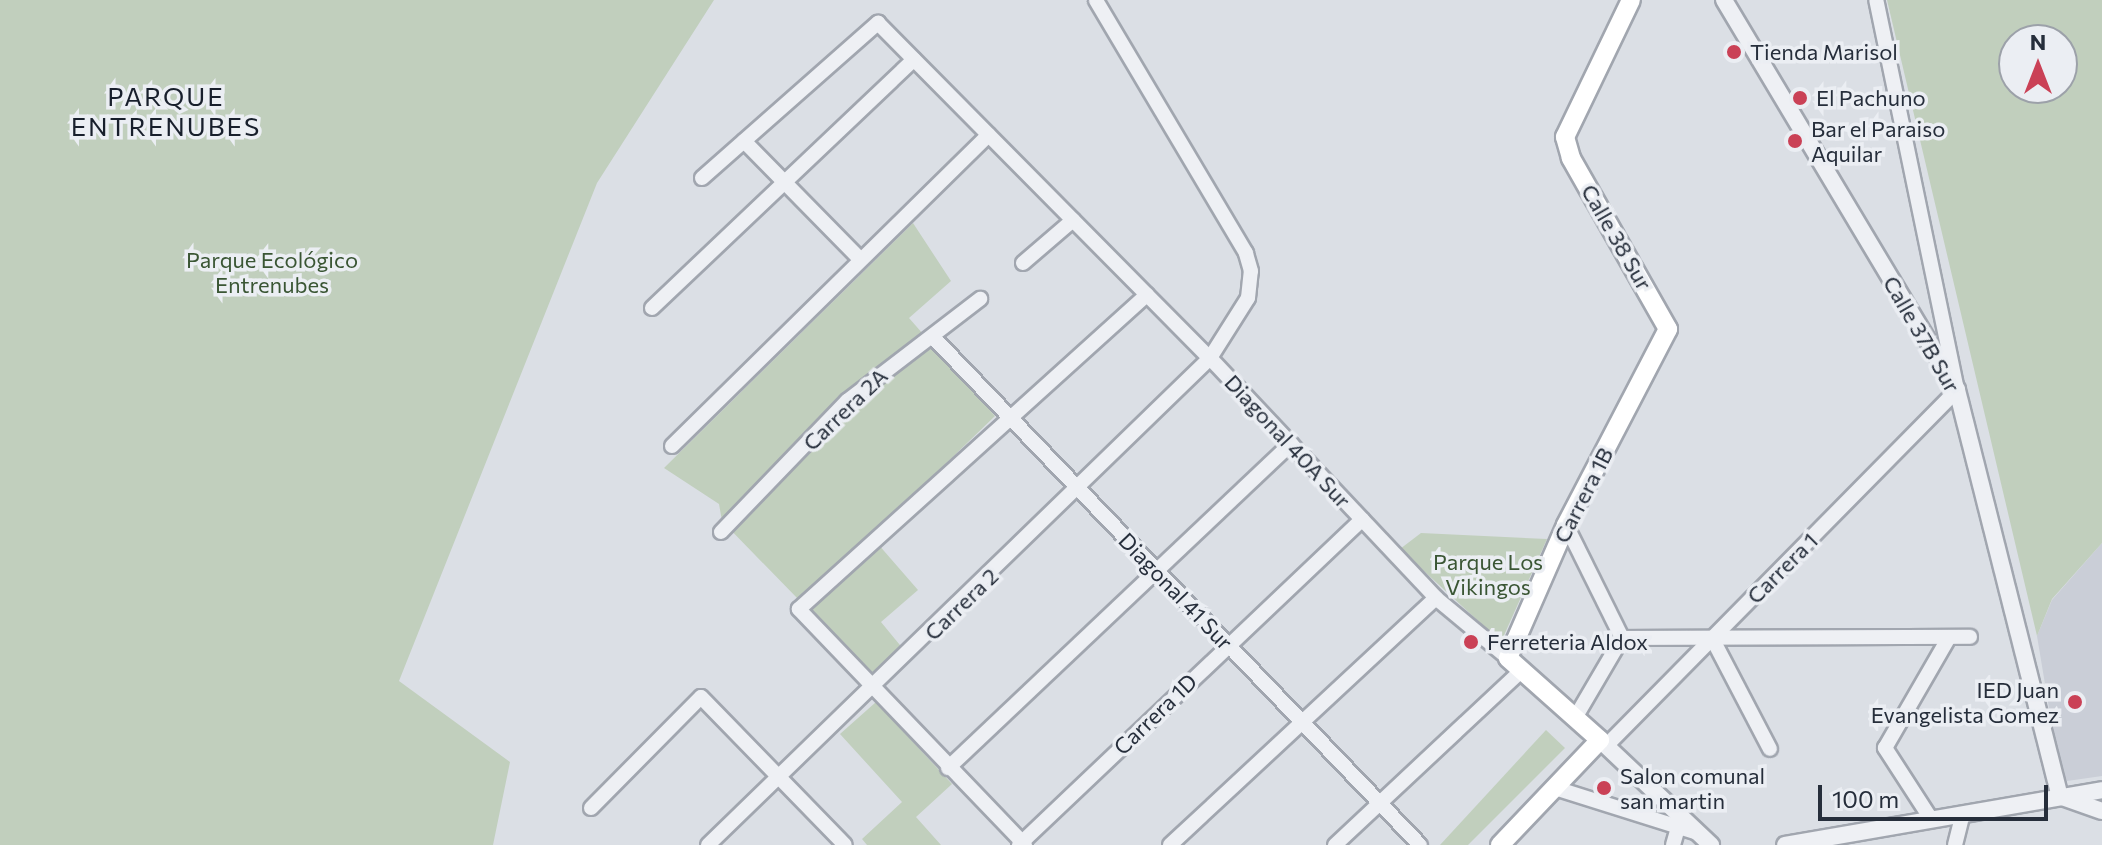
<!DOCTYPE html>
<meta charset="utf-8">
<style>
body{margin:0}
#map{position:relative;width:2102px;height:845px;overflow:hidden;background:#dbdfe5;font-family:Commissioner,sans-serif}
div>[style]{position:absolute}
.built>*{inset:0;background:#caced7}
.green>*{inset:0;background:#c1cfbd}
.roads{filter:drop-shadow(2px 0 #a1a6af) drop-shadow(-2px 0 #a1a6af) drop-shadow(0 2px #a1a6af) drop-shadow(0 -2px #a1a6af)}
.minor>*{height:14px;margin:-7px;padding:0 7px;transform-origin:7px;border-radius:7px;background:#eef0f4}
.tertiary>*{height:16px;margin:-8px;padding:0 8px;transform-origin:8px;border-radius:8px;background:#eef0f4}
.secondary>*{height:18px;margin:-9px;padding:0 9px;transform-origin:9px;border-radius:9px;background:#fff}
.dots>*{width:22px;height:22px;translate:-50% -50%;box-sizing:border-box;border:4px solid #ebeef3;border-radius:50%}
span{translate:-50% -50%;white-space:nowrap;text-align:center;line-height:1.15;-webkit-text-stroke:7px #ebeef3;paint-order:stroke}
.poi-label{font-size:22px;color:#262e3b}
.left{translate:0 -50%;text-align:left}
.right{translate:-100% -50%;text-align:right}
.street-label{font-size:22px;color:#262e3b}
.park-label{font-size:22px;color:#3a5634}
.quarter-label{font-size:26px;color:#181f2c;letter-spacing:2px}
.north{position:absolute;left:1998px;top:24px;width:80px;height:80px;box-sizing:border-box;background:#ebeef3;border:2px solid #9ca1a9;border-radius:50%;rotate:0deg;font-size:22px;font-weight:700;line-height:32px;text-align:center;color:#262e3b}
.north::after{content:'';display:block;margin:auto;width:28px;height:36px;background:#ca4156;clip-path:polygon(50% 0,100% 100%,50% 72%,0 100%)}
.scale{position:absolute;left:1818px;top:785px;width:230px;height:36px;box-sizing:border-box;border:4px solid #262e3b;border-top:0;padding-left:10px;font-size:24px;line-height:28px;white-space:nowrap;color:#262e3b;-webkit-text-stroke:6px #ebeef3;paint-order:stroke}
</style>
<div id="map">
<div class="built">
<i style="clip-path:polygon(2102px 543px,2102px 776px,2067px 781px,2059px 768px,2037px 636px,2052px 600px)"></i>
</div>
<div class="green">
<i style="clip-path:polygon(0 0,714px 0,597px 183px,399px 681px,510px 762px,493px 845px,0 845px)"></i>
<i style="clip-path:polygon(evenodd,1887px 0,2102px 0,2102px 543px,2052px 599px,2037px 636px,1887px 0,2014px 40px,2062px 40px,2062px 88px,2014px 88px,2014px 40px)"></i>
<i style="clip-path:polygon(913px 223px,951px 281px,909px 318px,995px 416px,871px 536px,918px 590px,881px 622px,904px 650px,871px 674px,722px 521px,719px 504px,664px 468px)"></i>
<i style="clip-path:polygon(1421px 533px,1547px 539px,1501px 642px,1400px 549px)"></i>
<i style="clip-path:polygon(876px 702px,952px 784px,916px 817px,941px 845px,867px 845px,862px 839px,902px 802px,840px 734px)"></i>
<i style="clip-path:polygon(1546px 730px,1565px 748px,1468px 845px,1440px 845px)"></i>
</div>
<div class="roads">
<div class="minor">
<i style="left:744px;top:141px;width:164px;rotate:45.5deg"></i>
<i style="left:702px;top:178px;width:235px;rotate:-41.4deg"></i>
<i style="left:878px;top:23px;width:472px;rotate:45.3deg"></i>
<i style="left:1210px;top:358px;width:330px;rotate:46.7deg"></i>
<i style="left:1436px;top:598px;width:94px;rotate:39.8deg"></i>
<i style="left:1023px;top:263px;width:66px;rotate:-40.7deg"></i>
<i style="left:652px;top:308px;width:361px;rotate:-43.5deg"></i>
<i style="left:932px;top:336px;width:705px;rotate:46.21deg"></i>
<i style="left:672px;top:446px;width:444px;rotate:-44.5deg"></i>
<i style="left:1566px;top:525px;width:126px;rotate:63.6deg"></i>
<i style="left:721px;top:532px;width:182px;rotate:-46.1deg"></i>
<i style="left:847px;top:401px;width:168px;rotate:-37.5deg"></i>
<i style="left:1622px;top:638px;width:348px;rotate:-0.2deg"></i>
<i style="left:1712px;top:638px;width:125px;rotate:62.4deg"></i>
<i style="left:1575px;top:718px;width:93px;rotate:-59.6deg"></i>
<i style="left:1606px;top:746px;width:500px;rotate:-45.4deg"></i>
<i style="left:1957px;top:390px;width:398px;rotate:-101.7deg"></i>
<i style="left:948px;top:768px;width:472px;rotate:-43.4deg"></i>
<i style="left:1555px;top:788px;width:150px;rotate:17.5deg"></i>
<i style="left:591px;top:808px;width:156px;rotate:-45.3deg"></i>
<i style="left:701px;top:697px;width:206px;rotate:45.8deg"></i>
<i style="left:1931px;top:819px;width:85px;rotate:-122.9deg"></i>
<i style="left:1885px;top:748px;width:128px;rotate:-60deg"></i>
<i style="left:708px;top:845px;width:699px;rotate:-44.13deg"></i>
<i style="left:1210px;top:358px;width:71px;rotate:-57.7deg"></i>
<i style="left:1248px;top:298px;width:27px;rotate:-84deg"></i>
<i style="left:1251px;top:271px;width:19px;rotate:-106deg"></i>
<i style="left:1246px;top:253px;width:294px;rotate:-120.7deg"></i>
<i style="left:1019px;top:845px;width:473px;rotate:-43.5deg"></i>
<i style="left:1025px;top:845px;width:327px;rotate:-133.8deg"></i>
<i style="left:799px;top:609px;width:469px;rotate:-42.1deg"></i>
<i style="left:1170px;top:845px;width:363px;rotate:-42.9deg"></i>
<i style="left:1335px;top:845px;width:256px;rotate:-43.1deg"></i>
<i style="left:1673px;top:845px;width:19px;rotate:-74deg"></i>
<i style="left:1955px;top:845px;width:32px;rotate:-76deg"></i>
</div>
<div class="tertiary">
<i style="left:1724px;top:0;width:454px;rotate:59.1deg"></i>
<i style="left:1957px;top:390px;width:419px;rotate:75.8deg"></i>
<i style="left:1600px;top:740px;width:153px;rotate:43.4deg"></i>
<i style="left:2062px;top:797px;width:42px;rotate:19.3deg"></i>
<i style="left:1785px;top:845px;width:322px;rotate:-9.8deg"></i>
</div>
<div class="secondary">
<i style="left:1500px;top:845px;width:145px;rotate:-46.4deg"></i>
<i style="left:1600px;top:740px;width:123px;rotate:-138.3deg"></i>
<i style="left:1508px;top:658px;width:145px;rotate:-66.4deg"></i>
<i style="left:1566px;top:525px;width:221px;rotate:-62.5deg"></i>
<i style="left:1668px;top:329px;width:197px;rotate:-119.6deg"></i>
<i style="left:1571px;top:158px;width:22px;rotate:-106deg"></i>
<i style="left:1565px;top:137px;width:152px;rotate:-64.3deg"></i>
</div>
</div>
<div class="dots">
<i style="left:1734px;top:52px;background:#ca4156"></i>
<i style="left:1800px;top:98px;background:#ca4156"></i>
<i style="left:1795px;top:141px;background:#ca4156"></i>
<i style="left:1471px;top:642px;background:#ca4156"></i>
<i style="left:2075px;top:702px;background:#ca4156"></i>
<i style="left:1604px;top:788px;background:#ca4156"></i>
</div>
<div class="poi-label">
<span class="left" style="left:1750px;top:52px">Tienda Marisol</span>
<span class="left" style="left:1816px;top:98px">El Pachuno</span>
<span class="left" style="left:1811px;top:141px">Bar el Paraiso<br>Aquilar</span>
<span class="left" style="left:1487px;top:642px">Ferreteria Aldox</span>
<span class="right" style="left:2059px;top:702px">IED Juan<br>Evangelista Gomez</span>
<span class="left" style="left:1620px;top:788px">Salon comunal<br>san martin</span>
</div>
<div class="street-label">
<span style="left:1617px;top:237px;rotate:60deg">Calle 38 Sur</span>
<span style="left:1922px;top:334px;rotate:60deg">Calle 37B Sur</span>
<span style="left:845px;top:409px;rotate:-44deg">Carrera 2A</span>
<span style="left:1288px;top:441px;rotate:47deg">Diagonal 40A Sur</span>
<span style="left:1583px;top:495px;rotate:-63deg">Carrera 1B</span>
<span style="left:1782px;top:568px;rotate:-45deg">Carrera 1</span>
<span style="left:1176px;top:591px;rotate:46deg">Diagonal 41 Sur</span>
<span style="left:961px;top:604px;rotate:-44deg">Carrera 2</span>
<span style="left:1155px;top:714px;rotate:-44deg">Carrera 1D</span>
</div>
<div class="park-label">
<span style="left:272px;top:272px">Parque Ecológico<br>Entrenubes</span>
<span style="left:1488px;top:574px">Parque Los<br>Vikingos</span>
</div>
<div class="quarter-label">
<span style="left:166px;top:111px">PARQUE<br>ENTRENUBES</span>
</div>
<div class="north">N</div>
<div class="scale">100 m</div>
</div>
